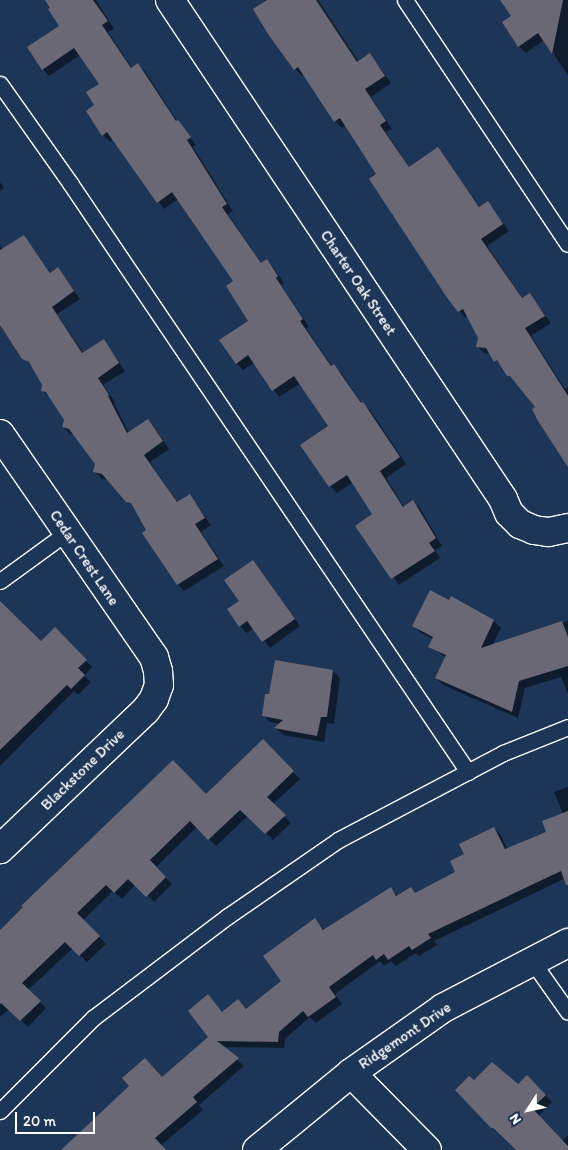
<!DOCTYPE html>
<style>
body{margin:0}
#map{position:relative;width:568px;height:1150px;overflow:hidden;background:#1d3557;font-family:Itim,sans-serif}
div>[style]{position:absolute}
.shadow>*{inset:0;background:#0007}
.building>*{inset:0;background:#6b6876}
.roads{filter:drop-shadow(1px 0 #fff) drop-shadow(-1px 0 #fff) drop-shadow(0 1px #fff) drop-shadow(0 -1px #fff)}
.lane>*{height:15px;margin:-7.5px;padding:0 7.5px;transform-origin:7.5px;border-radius:7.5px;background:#1d3557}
.street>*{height:28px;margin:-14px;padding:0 14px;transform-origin:14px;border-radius:14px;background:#1d3557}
.secondary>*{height:28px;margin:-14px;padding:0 14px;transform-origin:14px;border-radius:14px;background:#1d3557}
span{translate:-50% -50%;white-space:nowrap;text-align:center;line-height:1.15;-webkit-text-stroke:5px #1d3557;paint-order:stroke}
.street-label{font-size:15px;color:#fff}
.north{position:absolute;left:503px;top:1085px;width:50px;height:50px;-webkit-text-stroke:4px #1d3557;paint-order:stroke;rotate:235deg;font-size:14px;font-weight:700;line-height:20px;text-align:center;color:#fff}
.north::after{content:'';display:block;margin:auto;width:18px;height:22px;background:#fff;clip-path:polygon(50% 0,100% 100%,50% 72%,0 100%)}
.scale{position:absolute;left:15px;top:1112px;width:80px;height:22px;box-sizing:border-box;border:2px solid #fff;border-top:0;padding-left:6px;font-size:15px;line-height:18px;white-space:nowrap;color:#fff;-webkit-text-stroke:4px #1d3557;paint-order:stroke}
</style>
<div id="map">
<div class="shadow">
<i style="clip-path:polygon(47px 0,96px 0,114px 29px,108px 32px,132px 68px,138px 64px,145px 71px,177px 121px,196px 145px,193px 147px,233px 211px,228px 214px,262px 264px,267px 261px,274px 268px,284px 283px,281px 285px,309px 327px,306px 328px,332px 366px,341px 372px,362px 404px,370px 410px,406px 464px,386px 478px,404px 507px,413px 502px,420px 508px,442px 546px,435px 550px,440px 558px,399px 585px,357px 526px,374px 514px,353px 482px,337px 493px,330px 486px,330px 426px,301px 383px,279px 397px,254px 363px,243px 370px,236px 363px,250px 321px,235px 282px,178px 199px,164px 209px,114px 139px,110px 142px,103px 135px,96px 105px,101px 84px,80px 55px,49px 76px,43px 69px,61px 26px)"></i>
<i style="clip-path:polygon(264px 0,318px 0,359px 62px,370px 54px,391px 83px,371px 97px,392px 129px,386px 132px,410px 168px,438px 149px,480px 207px,487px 203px,509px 231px,487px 246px,523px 299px,530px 295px,551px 323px,531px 336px,565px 389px,568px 387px,568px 462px,537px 407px,491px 354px,484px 353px,478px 346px,480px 338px,468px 316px,466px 318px,459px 311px,378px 174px,346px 125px,342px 128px,335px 121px,304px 74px,302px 76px,295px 69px)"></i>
<i style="clip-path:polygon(505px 0,568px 0,568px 75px,544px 40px,526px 53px,519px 46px,513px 16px)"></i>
<i style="clip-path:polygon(0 182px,4px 188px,0 191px)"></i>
<i style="clip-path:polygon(24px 236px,51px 273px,58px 269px,80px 299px,57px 314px,84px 354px,104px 341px,125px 371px,103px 385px,115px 402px,114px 403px,129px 433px,147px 421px,154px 427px,169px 449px,150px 462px,178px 503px,189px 495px,211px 525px,201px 532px,224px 566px,184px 591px,178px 584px,136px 509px,109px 480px,102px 479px,95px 472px,97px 464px,76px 435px,70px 434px,63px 427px,65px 420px,51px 398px,42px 390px,43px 385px,33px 366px,23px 358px,0 322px,0 245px,3px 250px)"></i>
<i style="clip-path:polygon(253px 562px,300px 626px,270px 648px,254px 628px,247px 633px,240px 626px,241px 601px)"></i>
<i style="clip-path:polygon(452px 597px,494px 621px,501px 628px,492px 646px,568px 621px,568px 694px,561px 677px,525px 688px,518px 718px,443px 685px,436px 678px,446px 658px,430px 646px,433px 639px,421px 633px,414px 626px,450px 601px)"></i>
<i style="clip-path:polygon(0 603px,41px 643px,55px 629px,92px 667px,84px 676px,91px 682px,78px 695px,74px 691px,0 766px)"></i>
<i style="clip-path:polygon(333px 671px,340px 678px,334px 724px,327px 723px,324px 742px,283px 735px,276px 728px,280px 724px,270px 722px,263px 715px)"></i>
<i style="clip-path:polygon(263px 741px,300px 779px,273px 804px,291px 823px,273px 840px,248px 816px,216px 846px,197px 827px,156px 867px,172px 884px,154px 902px,136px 884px,122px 899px,113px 891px,83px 920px,106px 944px,87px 962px,73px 948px,28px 990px,46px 1008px,28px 1027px,9px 1009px,0 1017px,0 930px,63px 866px,206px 796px)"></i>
<i style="clip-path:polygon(568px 787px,568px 877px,434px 941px,437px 945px,419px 956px,416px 953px,396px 966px,391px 961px,384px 966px,380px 961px,335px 994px,342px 1004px,316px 1023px,310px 1017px,285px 1039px,284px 1048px,223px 1047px,244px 1066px,199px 1105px,203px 1110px,160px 1146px,162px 1150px,62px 1150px,162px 1078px,210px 1037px,208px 996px,223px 1013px,245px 1007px,247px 1010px,283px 981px,315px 920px,325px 930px,391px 889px,398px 896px,411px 888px,416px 894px,457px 872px,466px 855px,494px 828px,501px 835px,507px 849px,548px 833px,563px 814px,554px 792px)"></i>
<i style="clip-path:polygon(527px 1076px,552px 1102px,538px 1116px,562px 1141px,568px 1135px,568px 1150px,516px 1150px,492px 1128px,474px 1081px,518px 1085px)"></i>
</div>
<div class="building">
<i style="clip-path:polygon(45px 0,93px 0,108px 21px,102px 25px,131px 68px,138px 63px,176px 121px,178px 120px,191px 137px,187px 140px,227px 204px,222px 207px,261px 263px,267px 259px,278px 276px,276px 278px,303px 319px,300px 321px,331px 366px,334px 364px,361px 403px,363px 402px,400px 457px,380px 471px,403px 507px,413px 500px,436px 538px,429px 543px,435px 551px,391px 579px,355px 526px,372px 514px,347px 475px,329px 487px,300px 445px,328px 426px,294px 376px,272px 391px,248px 355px,236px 364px,219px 340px,248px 321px,226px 286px,233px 281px,172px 192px,157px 203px,107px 132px,102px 136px,86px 111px,94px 105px,86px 92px,99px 84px,74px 48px,42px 70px,27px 47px,59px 26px,48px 9px,50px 8px)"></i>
<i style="clip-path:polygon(267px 0,316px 0,357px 62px,370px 53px,385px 76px,365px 89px,386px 121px,380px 125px,409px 167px,438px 147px,479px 207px,488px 201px,503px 224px,481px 239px,522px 298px,530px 293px,545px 316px,525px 328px,568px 396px,568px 467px,538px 421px,532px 409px,535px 407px,510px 376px,507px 376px,497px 360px,494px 362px,486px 348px,476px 347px,478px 338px,463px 309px,458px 312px,448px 299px,369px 179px,376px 174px,340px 118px,334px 122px,298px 67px,294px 70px,268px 34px,253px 9px)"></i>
<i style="clip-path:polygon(500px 0,563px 0,552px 54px,538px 33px,518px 47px,502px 22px,511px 16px)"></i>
<i style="clip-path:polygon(24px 235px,50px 273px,58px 267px,74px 291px,52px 307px,82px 353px,104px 339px,119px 363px,98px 378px,109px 395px,108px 396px,127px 433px,148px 419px,163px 441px,144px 455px,177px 502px,190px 494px,205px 518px,195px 524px,218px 559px,177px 585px,142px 533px,146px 530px,131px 503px,126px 502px,102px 474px,93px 472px,95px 464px,69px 429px,62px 427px,64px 420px,46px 392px,41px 391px,42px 385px,29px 362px,22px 359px,0 325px,0 250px)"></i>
<i style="clip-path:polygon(253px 560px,295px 619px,262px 642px,247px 621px,239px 627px,227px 609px,239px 601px,224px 580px)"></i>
<i style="clip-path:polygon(430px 590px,449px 600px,451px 596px,494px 620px,481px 648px,562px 621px,568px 637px,568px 666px,519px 681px,512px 712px,435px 678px,446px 655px,428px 647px,433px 637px,412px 626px)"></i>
<i style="clip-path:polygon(0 601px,41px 641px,55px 627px,87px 660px,78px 668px,85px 675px,71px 689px,67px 685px,0 750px)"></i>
<i style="clip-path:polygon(275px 660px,333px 670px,327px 717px,321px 717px,317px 736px,274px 728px,283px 720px,262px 716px,265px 694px,269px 694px)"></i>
<i style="clip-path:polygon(263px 739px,294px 771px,267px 797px,286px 815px,265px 834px,240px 810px,208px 840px,190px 821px,150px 860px,166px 877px,146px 897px,128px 879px,114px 893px,106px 885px,77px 913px,100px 936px,79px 956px,65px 942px,22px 983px,41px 1001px,20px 1021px,1px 1003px,0 1004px,0 930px,23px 907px,21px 906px,173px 760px,206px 794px)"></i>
<i style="clip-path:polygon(568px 811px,568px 885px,566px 885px,561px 871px,428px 934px,431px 938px,412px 950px,409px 946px,388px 960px,384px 954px,376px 960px,373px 955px,329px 987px,336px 997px,308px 1017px,303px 1011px,279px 1032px,278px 1042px,217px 1041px,239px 1058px,193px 1097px,197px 1102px,155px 1138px,166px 1150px,61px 1150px,129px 1086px,122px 1078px,145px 1058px,162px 1077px,208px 1037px,188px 1011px,208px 994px,222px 1012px,238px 999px,246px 1009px,281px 981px,263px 956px,315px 918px,323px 930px,391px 887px,396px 896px,411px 887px,415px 893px,455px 872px,450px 861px,464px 854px,459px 844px,494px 827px,505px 849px,546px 832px,542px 821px)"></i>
<i style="clip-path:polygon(492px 1062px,518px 1084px,527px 1075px,546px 1095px,532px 1108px,568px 1146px,568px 1150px,516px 1150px,493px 1128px,491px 1128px,455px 1090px,469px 1076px,474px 1080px)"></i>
</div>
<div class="roads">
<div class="lane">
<i style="left:405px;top:0;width:293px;rotate:56.3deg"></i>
<i style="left:0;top:84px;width:121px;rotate:54.7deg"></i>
<i style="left:70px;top:183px;width:711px;rotate:55.95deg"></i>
<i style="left:0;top:581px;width:82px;rotate:-36deg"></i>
<i style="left:532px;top:961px;width:62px;rotate:54.8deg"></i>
<i style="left:0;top:1111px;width:132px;rotate:-45deg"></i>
<i style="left:93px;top:1018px;width:169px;rotate:-37.1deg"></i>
<i style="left:228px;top:916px;width:134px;rotate:-34.6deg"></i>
<i style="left:338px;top:840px;width:187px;rotate:-27.8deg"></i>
<i style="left:503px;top:753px;width:70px;rotate:-21.8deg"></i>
</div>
<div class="street">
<i style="left:170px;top:0;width:600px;rotate:56.28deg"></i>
<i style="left:503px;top:499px;width:15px;rotate:67deg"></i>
<i style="left:509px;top:513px;width:16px;rotate:45deg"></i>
<i style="left:520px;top:524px;width:15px;rotate:23deg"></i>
<i style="left:534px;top:530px;width:15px;rotate:8deg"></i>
<i style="left:549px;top:532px;width:19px;rotate:-12deg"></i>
<i style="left:0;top:434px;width:271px;rotate:55.4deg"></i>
<i style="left:154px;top:657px;width:15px;rotate:74deg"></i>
<i style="left:158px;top:671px;width:14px;rotate:86deg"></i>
<i style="left:159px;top:685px;width:15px;rotate:110deg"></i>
<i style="left:154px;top:699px;width:14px;rotate:126deg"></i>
<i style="left:146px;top:710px;width:202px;rotate:136.4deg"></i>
<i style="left:351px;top:1073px;width:108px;rotate:45.4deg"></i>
</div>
<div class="secondary">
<i style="left:257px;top:1150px;width:122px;rotate:-39.3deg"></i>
<i style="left:351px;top:1073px;width:113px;rotate:-35.2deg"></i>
<i style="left:443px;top:1008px;width:141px;rotate:-27.5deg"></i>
</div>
</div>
<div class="street-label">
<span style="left:358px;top:283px;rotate:56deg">Charter Oak Street</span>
<span style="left:84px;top:558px;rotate:56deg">Cedar Crest Lane</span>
<span style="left:83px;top:770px;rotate:-44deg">Blackstone Drive</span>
<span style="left:405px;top:1036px;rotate:-34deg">Ridgemont Drive</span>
</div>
<div class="north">N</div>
<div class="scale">20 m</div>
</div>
